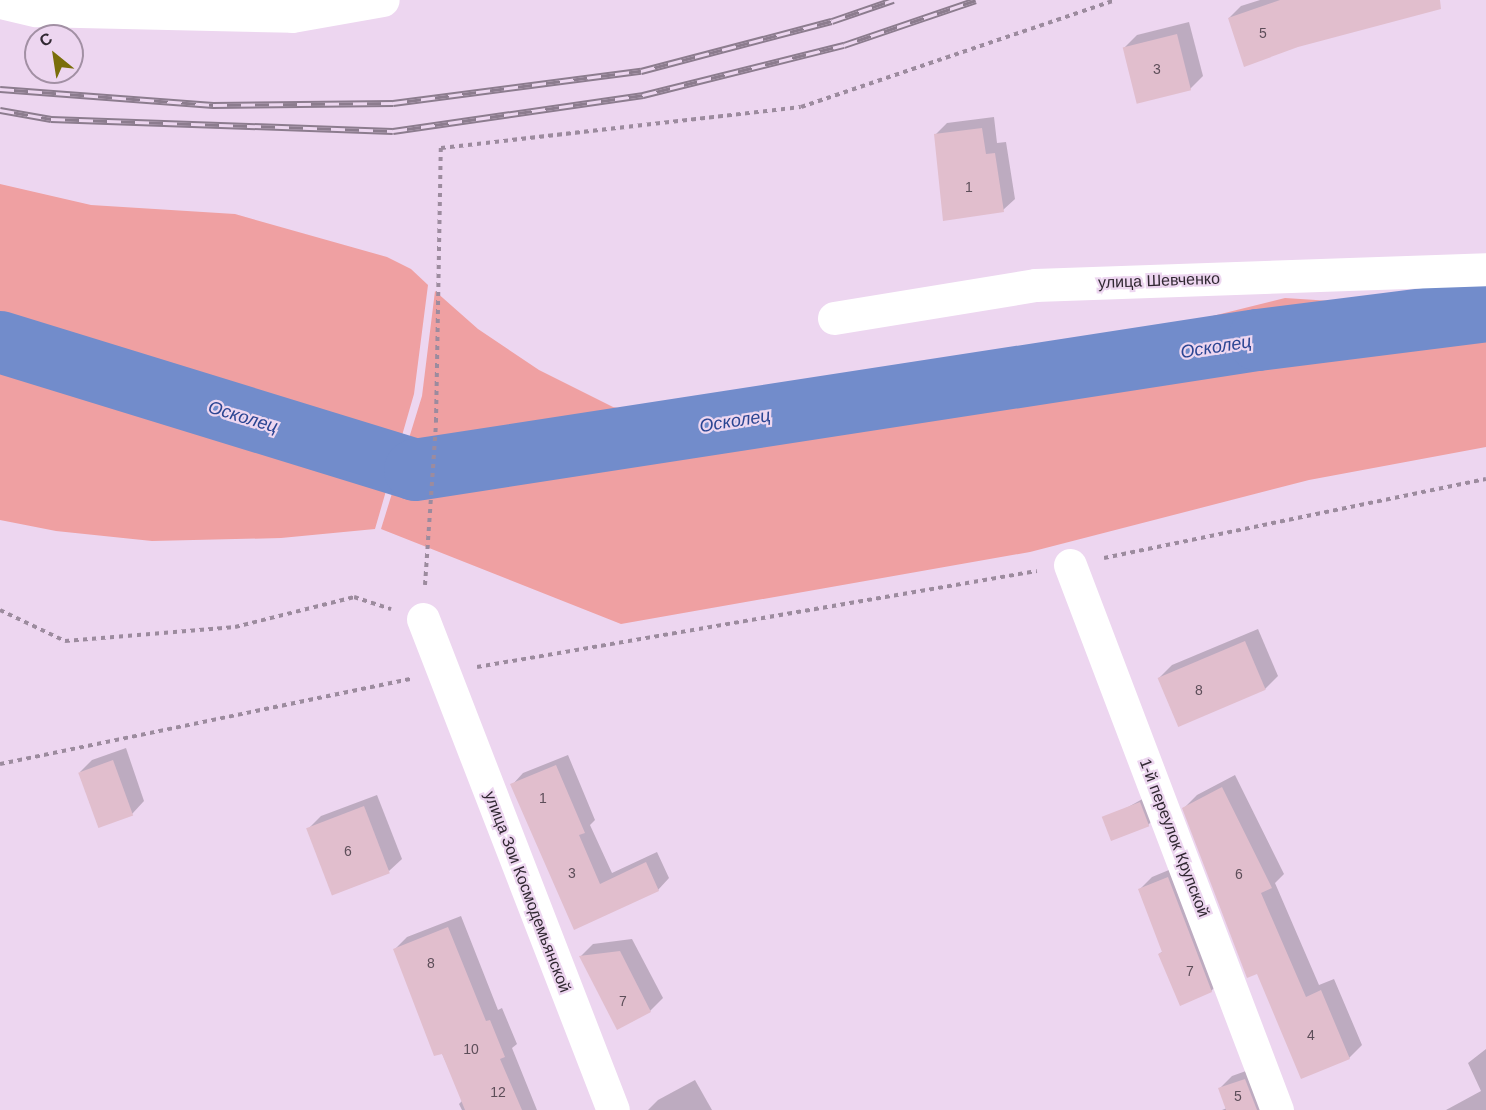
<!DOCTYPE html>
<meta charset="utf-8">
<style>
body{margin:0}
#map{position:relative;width:1486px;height:1110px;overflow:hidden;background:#edd6f0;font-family:Helvetica,sans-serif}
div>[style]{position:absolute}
.green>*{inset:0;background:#efa0a2}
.shadow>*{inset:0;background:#0003}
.river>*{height:62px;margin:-31px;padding:0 31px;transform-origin:31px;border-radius:31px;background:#728ccb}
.building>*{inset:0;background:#e1becd;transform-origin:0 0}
.path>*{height:4px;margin-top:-2px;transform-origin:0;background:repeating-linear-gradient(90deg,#9c8b9e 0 4.5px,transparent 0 9px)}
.minor>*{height:33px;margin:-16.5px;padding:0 16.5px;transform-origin:16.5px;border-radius:16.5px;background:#fff}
.rail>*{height:7px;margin-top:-3.5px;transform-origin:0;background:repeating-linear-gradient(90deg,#edd6f0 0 14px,#8c7c8e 0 28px);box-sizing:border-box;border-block:2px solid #8c7c8e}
span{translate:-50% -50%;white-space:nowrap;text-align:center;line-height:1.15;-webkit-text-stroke:4.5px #edd6f0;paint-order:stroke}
.number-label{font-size:14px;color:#5d4e59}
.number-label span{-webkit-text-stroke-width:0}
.street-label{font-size:16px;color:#312832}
.water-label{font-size:18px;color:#2b4592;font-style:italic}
.north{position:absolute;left:24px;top:24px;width:60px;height:60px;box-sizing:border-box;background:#edd6f0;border:2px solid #a290a4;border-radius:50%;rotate:330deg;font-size:16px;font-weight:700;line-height:24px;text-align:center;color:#312832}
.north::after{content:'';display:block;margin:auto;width:21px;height:27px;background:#7a6e0a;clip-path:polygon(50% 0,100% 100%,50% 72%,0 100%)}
</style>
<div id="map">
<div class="green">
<i style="clip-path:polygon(0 184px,91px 205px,235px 214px,387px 257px,411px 269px,428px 285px,414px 394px,375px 529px,281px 538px,152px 541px,56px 531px,0 520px)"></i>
<i style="clip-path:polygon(435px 291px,478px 329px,539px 370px,613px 407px,671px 419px,736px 419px,881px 387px,1027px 362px,1285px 298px,1486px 311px,1486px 447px,1309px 480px,1030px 552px,621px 624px,381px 529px,422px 396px)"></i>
</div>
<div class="shadow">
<i style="clip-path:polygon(1260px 0,1411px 0,1229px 18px,1241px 6px)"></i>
<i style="clip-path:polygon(1189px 22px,1203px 76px,1190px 89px,1124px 48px,1137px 35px)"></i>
<i style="clip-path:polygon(994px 117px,997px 143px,1006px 142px,1015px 199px,1003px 210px,935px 135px,947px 123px)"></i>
<i style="clip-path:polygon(1258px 629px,1278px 676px,1265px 689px,1159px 678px,1172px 665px)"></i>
<i style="clip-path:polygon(126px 748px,144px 801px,132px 814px,80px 772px,92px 760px)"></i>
<i style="clip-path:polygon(568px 755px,595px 820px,590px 825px,612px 873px,657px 852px,669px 878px,658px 890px,575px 928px,512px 785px,523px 773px)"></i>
<i style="clip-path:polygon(1235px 775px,1284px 874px,1275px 883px,1319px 985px,1334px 979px,1362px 1045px,1349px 1058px,1257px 972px,1184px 808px,1197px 795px)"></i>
<i style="clip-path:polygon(377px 795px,402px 859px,389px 871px,308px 829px,321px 816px)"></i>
<i style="clip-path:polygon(1146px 797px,1154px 819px,1148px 825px,1105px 820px)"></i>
<i style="clip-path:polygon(1181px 865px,1224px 978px,1211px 991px,1159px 954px,1163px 951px,1139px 890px,1152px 877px)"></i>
<i style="clip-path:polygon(461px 916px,498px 1010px,502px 1008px,517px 1044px,512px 1048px,537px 1110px,462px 1110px,459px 1104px,463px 1100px,395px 949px,407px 937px)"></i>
<i style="clip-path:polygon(632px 939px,663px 998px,650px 1011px,581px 956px,593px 944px)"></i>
<i style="clip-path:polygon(1486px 1049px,1486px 1110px,1446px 1110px,1481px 1091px,1468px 1063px)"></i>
<i style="clip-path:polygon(1257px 1067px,1277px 1110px,1222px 1110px,1227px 1108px,1220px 1088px,1232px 1076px)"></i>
<i style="clip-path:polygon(695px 1080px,712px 1110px,648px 1110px,658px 1100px)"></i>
</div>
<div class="river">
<i style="left:0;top:342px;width:434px;rotate:17.1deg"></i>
<i style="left:415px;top:470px;width:853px;rotate:-8.77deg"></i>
<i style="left:1258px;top:340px;width:230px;rotate:-7.2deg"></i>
</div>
<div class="building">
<i style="clip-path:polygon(1280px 0,1440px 0,1441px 9px,1298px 47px,1244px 67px,1228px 18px)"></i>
<i style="left:1177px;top:34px;width:58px;height:56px;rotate:76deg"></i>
<i style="clip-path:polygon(982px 128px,986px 154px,995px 153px,1004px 212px,943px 221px,934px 134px)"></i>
<i style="left:1245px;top:641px;width:53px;height:95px;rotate:67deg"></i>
<i style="left:113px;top:760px;width:59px;height:37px;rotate:70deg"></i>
<i style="clip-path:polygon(556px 765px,585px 833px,579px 835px,600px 884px,646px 862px,659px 891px,574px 930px,510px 784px)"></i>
<i style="clip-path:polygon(1222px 787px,1272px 888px,1261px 893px,1306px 997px,1321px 990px,1350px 1059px,1301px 1079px,1257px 974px,1247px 978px,1182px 808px)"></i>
<i style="left:1140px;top:802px;width:26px;height:41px;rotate:69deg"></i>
<i style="left:364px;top:806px;width:72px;height:62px;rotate:69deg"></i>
<i style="clip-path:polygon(1168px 877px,1212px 992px,1180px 1006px,1158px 954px,1162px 952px,1138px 889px)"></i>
<i style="clip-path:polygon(448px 927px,486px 1021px,490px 1020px,505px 1057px,500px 1059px,522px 1110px,465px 1110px,442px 1054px,434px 1056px,393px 949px)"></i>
<i style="clip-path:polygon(620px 951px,651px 1012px,617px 1030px,579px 956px)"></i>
<i style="clip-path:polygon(1245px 1079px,1257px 1110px,1226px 1110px,1218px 1088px)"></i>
</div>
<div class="path">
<i style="left:1104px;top:558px;width:390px;rotate:-11.7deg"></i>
<i style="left:425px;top:585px;width:163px;rotate:-86.1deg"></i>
<i style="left:436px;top:422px;width:274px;rotate:-89deg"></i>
<i style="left:441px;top:148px;width:362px;rotate:-6.5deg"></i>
<i style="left:801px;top:107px;width:332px;rotate:-18.8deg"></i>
<i style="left:0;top:610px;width:72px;rotate:25.5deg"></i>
<i style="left:65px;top:641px;width:171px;rotate:-4.7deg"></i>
<i style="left:235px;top:627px;width:123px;rotate:-14.1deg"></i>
<i style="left:354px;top:597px;width:39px;rotate:18deg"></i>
<i style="left:477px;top:667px;width:568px;rotate:-9.73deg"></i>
<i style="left:0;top:764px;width:420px;rotate:-11.7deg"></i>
</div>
<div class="minor">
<i style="left:0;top:2px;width:37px;rotate:13deg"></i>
<i style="left:36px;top:10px;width:256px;rotate:1.3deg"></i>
<i style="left:292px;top:16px;width:92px;rotate:-10deg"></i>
<i style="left:834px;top:318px;width:204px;rotate:-9.3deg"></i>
<i style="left:1035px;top:285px;width:451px;rotate:-2deg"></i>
<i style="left:1070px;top:565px;width:583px;rotate:69.2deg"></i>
<i style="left:423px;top:619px;width:526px;rotate:68.85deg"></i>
</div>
<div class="rail">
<i style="left:0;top:89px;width:214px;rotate:4.3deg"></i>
<i style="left:213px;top:105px;width:180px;rotate:-0.6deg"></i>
<i style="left:393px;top:103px;width:250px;rotate:-7.4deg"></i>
<i style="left:641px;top:71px;width:197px;rotate:-14.7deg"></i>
<i style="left:832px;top:21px;width:65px;rotate:-19deg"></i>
<i style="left:0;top:110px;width:52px;rotate:10deg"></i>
<i style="left:51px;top:119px;width:342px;rotate:2deg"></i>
<i style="left:393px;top:131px;width:253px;rotate:-8.2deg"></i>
<i style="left:643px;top:95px;width:207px;rotate:-14deg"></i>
<i style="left:844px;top:45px;width:139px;rotate:-18.8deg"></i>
</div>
<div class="number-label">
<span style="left:1263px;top:33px">5</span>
<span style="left:1157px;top:69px">3</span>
<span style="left:969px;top:187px">1</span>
<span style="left:1199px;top:690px">8</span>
<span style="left:543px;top:798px">1</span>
<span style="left:348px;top:851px">6</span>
<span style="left:572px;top:873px">3</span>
<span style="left:1239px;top:874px">6</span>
<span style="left:431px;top:963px">8</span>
<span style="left:1190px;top:971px">7</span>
<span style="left:623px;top:1001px">7</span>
<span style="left:1311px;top:1035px">4</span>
<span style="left:471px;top:1049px">10</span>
<span style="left:498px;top:1092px">12</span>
<span style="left:1238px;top:1096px">5</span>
</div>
<div class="street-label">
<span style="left:1159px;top:281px;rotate:-2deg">улица Шевченко</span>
<span style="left:1174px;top:838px;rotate:69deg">1-й переулок Крупской</span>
<span style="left:527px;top:892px;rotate:69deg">улица Зои Космодемьянской</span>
</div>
<div class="water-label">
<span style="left:1216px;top:347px;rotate:-9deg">Осколец</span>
<span style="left:243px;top:417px;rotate:17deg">Осколец</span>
<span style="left:735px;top:421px;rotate:-9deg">Осколец</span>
</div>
<div class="north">С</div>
</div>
